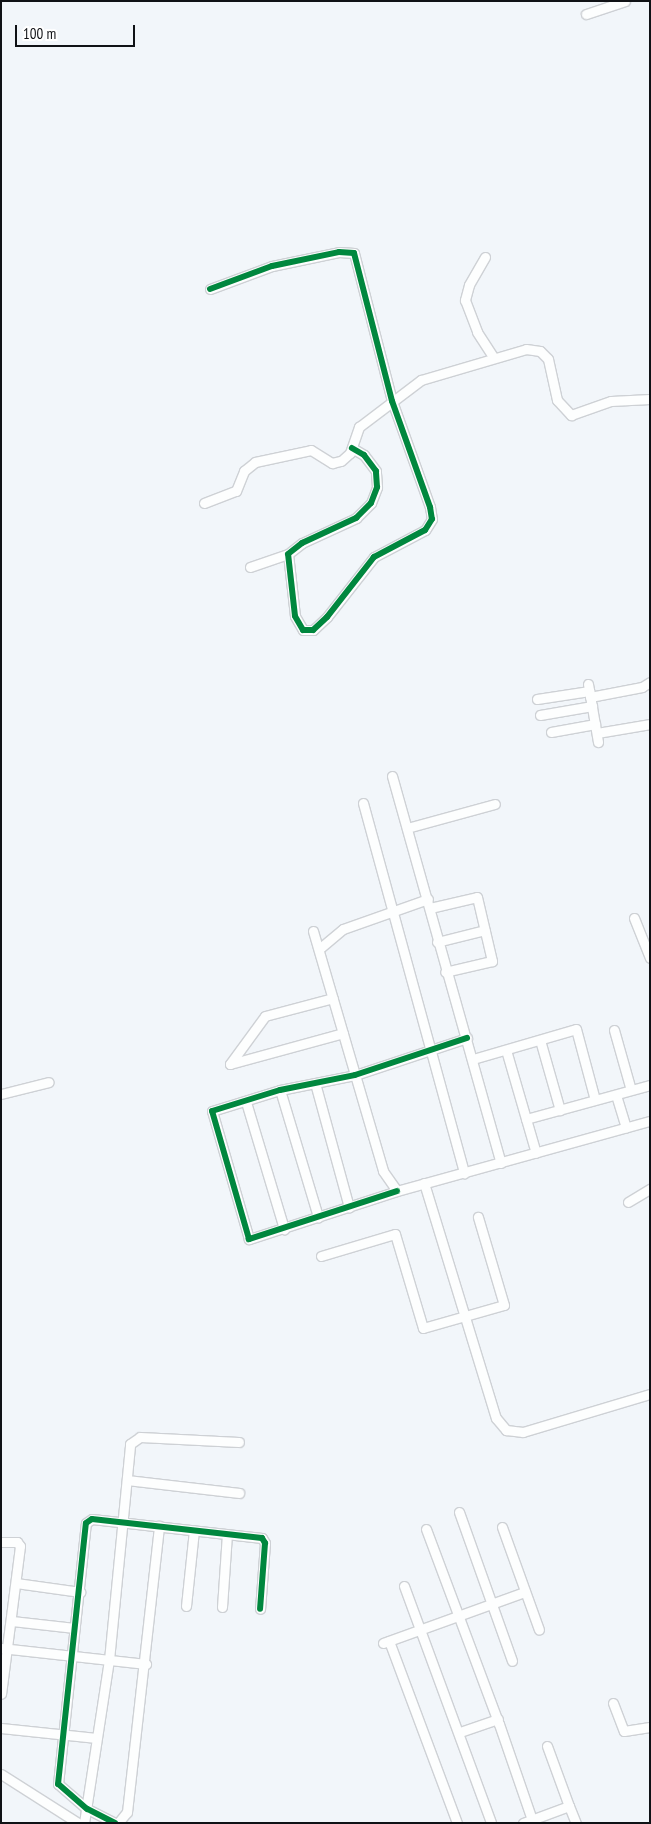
<!DOCTYPE html>
<style>
body{margin:0}
#map{position:relative;width:651px;height:1824px;overflow:hidden;background:#f2f6fa;font-family:"PT Sans Narrow",sans-serif}
div>[style]{position:absolute}
.roads{filter:drop-shadow(1px 0 #ced1d5) drop-shadow(-1px 0 #ced1d5) drop-shadow(0 1px #ced1d5) drop-shadow(0 -1px #ced1d5)}
.street>*{height:9px;margin:-4.5px;padding:0 4.5px;transform-origin:4.5px;border-radius:4.5px;background:#fdfefe}
.cycleway>*{height:6px;margin:-3px;padding:0 3px;transform-origin:3px;border-radius:3px;background:#00873e}
span{translate:-50% -50%;white-space:nowrap;text-align:center;line-height:1.15;-webkit-text-stroke:4px #fff;paint-order:stroke}
.frame{position:absolute;inset:0;border:2px solid #101216;pointer-events:none}
.scale{position:absolute;left:15px;top:25px;width:120px;height:22px;box-sizing:border-box;border:2px solid #101216;border-top:0;padding-left:6px;font-size:15px;line-height:18px;white-space:nowrap;color:#101216;-webkit-text-stroke:4px #fff;paint-order:stroke}
</style>
<div id="map">
<div class="roads">
<div class="street">
<i style="left:586px;top:14px;width:41px;rotate:-18.4deg"></i>
<i style="left:485px;top:257px;width:32px;rotate:120deg"></i>
<i style="left:469px;top:285px;width:16px;rotate:105deg"></i>
<i style="left:465px;top:300px;width:34px;rotate:69deg"></i>
<i style="left:477px;top:332px;width:31px;rotate:57deg"></i>
<i style="left:210px;top:289px;width:66px;rotate:-20.4deg"></i>
<i style="left:272px;top:266px;width:68px;rotate:-11.8deg"></i>
<i style="left:339px;top:252px;width:15px;rotate:4deg"></i>
<i style="left:354px;top:253px;width:153px;rotate:75.6deg"></i>
<i style="left:392px;top:401px;width:113px;rotate:70.3deg"></i>
<i style="left:430px;top:507px;width:12px;rotate:81deg"></i>
<i style="left:432px;top:519px;width:13px;rotate:122deg"></i>
<i style="left:425px;top:530px;width:58px;rotate:152.1deg"></i>
<i style="left:374px;top:557px;width:76px;rotate:128.1deg"></i>
<i style="left:327px;top:617px;width:19px;rotate:137deg"></i>
<i style="left:313px;top:630px;width:10px;rotate:180deg"></i>
<i style="left:303px;top:630px;width:16px;rotate:-120deg"></i>
<i style="left:295px;top:616px;width:62px;rotate:-96.4deg"></i>
<i style="left:288px;top:554px;width:18px;rotate:-38deg"></i>
<i style="left:302px;top:543px;width:60px;rotate:-24.8deg"></i>
<i style="left:356px;top:518px;width:21px;rotate:-45deg"></i>
<i style="left:371px;top:503px;width:17px;rotate:-69deg"></i>
<i style="left:377px;top:487px;width:16px;rotate:-94deg"></i>
<i style="left:376px;top:471px;width:20px;rotate:-127deg"></i>
<i style="left:364px;top:455px;width:14px;rotate:-150deg"></i>
<i style="left:204px;top:503px;width:34px;rotate:-21deg"></i>
<i style="left:236px;top:491px;width:22px;rotate:-68deg"></i>
<i style="left:244px;top:471px;width:14px;rotate:-39deg"></i>
<i style="left:255px;top:462px;width:57px;rotate:-12.1deg"></i>
<i style="left:311px;top:450px;width:25px;rotate:32deg"></i>
<i style="left:332px;top:463px;width:9px;rotate:-13deg"></i>
<i style="left:341px;top:461px;width:12px;rotate:-42deg"></i>
<i style="left:350px;top:453px;width:28px;rotate:-71deg"></i>
<i style="left:359px;top:427px;width:78px;rotate:-37.2deg"></i>
<i style="left:421px;top:380px;width:109px;rotate:-16.4deg"></i>
<i style="left:526px;top:349px;width:14px;rotate:8deg"></i>
<i style="left:540px;top:351px;width:11px;rotate:45deg"></i>
<i style="left:548px;top:359px;width:42px;rotate:77.6deg"></i>
<i style="left:557px;top:400px;width:21px;rotate:47deg"></i>
<i style="left:571px;top:415px;width:42px;rotate:-19.3deg"></i>
<i style="left:611px;top:401px;width:39px;rotate:-3deg"></i>
<i style="left:250px;top:567px;width:40px;rotate:-18.9deg"></i>
<i style="left:588px;top:684px;width:59px;rotate:80.2deg"></i>
<i style="left:590px;top:697px;width:53px;rotate:-10.9deg"></i>
<i style="left:642px;top:687px;width:9px;rotate:-32deg"></i>
<i style="left:537px;top:699px;width:53px;rotate:-8.7deg"></i>
<i style="left:540px;top:715px;width:53px;rotate:-9.8deg"></i>
<i style="left:551px;top:732px;width:45px;rotate:-10.3deg"></i>
<i style="left:597px;top:733px;width:54px;rotate:-9.6deg"></i>
<i style="left:392px;top:776px;width:402px;rotate:74.3deg"></i>
<i style="left:363px;top:803px;width:384px;rotate:74.7deg"></i>
<i style="left:407px;top:828px;width:91px;rotate:-15.3deg"></i>
<i style="left:430px;top:908px;width:48px;rotate:-13.2deg"></i>
<i style="left:477px;top:897px;width:66px;rotate:76.8deg"></i>
<i style="left:492px;top:961px;width:48px;rotate:166.8deg"></i>
<i style="left:634px;top:918px;width:43px;rotate:68.2deg"></i>
<i style="left:313px;top:931px;width:250px;rotate:73.7deg"></i>
<i style="left:383px;top:1171px;width:24px;rotate:55deg"></i>
<i style="left:397px;top:1191px;width:263px;rotate:-15.5deg"></i>
<i style="left:437px;top:942px;width:49px;rotate:-14deg"></i>
<i style="left:319px;top:949px;width:31px;rotate:-40deg"></i>
<i style="left:343px;top:929px;width:90px;rotate:-19.4deg"></i>
<i style="left:614px;top:1030px;width:62px;rotate:74.2deg"></i>
<i style="left:540px;top:1040px;width:73px;rotate:74.1deg"></i>
<i style="left:506px;top:1050px;width:107px;rotate:73.8deg"></i>
<i style="left:473px;top:1059px;width:107px;rotate:-16.2deg"></i>
<i style="left:576px;top:1029px;width:73px;rotate:75deg"></i>
<i style="left:230px;top:1064px;width:59px;rotate:-53.9deg"></i>
<i style="left:265px;top:1016px;width:70px;rotate:-14.8deg"></i>
<i style="left:230px;top:1064px;width:117px;rotate:-15.3deg"></i>
<i style="left:315px;top:1083px;width:129px;rotate:74.7deg"></i>
<i style="left:280px;top:1090px;width:133px;rotate:73.3deg"></i>
<i style="left:1px;top:1094px;width:49px;rotate:-14deg"></i>
<i style="left:616px;top:1095px;width:34px;rotate:73deg"></i>
<i style="left:246px;top:1102px;width:133px;rotate:73.3deg"></i>
<i style="left:526px;top:1119px;width:129px;rotate:-15.3deg"></i>
<i style="left:424px;top:1183px;width:246px;rotate:73deg"></i>
<i style="left:496px;top:1418px;width:16px;rotate:50deg"></i>
<i style="left:506px;top:1430px;width:17px;rotate:7deg"></i>
<i style="left:523px;top:1432px;width:133px;rotate:-16.7deg"></i>
<i style="left:397px;top:1191px;width:156px;rotate:162deg"></i>
<i style="left:249px;top:1239px;width:133px;rotate:-106.1deg"></i>
<i style="left:212px;top:1111px;width:71px;rotate:-17.2deg"></i>
<i style="left:280px;top:1090px;width:76px;rotate:-11.3deg"></i>
<i style="left:355px;top:1075px;width:118px;rotate:-18.3deg"></i>
<i style="left:628px;top:1202px;width:26px;rotate:-31deg"></i>
<i style="left:321px;top:1256px;width:77px;rotate:-16.6deg"></i>
<i style="left:395px;top:1234px;width:98px;rotate:73.4deg"></i>
<i style="left:423px;top:1328px;width:84px;rotate:-15.9deg"></i>
<i style="left:504px;top:1305px;width:92px;rotate:-106.5deg"></i>
<i style="left:127px;top:1480px;width:113px;rotate:6.6deg"></i>
<i style="left:459px;top:1512px;width:158px;rotate:70.4deg"></i>
<i style="left:502px;top:1527px;width:109px;rotate:70.2deg"></i>
<i style="left:426px;top:1529px;width:208px;rotate:69.5deg"></i>
<i style="left:499px;top:1724px;width:105px;rotate:71deg"></i>
<i style="left:1px;top:1542px;width:16px"></i>
<i style="left:17px;top:1542px;width:5px;rotate:53deg"></i>
<i style="left:20px;top:1546px;width:149px;rotate:97.3deg"></i>
<i style="left:16px;top:1583px;width:65px;rotate:8deg"></i>
<i style="left:404px;top:1586px;width:252px;rotate:69.8deg"></i>
<i style="left:186px;top:1606px;width:76px;rotate:-84deg"></i>
<i style="left:222px;top:1607px;width:73px;rotate:-86.1deg"></i>
<i style="left:12px;top:1621px;width:63px;rotate:6.3deg"></i>
<i style="left:389px;top:1641px;width:194px;rotate:69.5deg"></i>
<i style="left:383px;top:1643px;width:151px;rotate:-19.8deg"></i>
<i style="left:1px;top:1648px;width:146px;rotate:6.3deg"></i>
<i style="left:613px;top:1703px;width:30px;rotate:69deg"></i>
<i style="left:624px;top:1731px;width:26px;rotate:-9deg"></i>
<i style="left:1px;top:1728px;width:96px;rotate:6deg"></i>
<i style="left:460px;top:1732px;width:40px;rotate:-18.9deg"></i>
<i style="left:547px;top:1746px;width:64px;rotate:69.9deg"></i>
<i style="left:1px;top:1774px;width:91px;rotate:32.5deg"></i>
<i style="left:84px;top:1823px;width:165px;rotate:-81.3deg"></i>
<i style="left:109px;top:1660px;width:217px;rotate:-84.4deg"></i>
<i style="left:130px;top:1444px;width:12px;rotate:-35deg"></i>
<i style="left:140px;top:1437px;width:99px;rotate:2.9deg"></i>
<i style="left:115px;top:1823px;width:31px;rotate:-153deg"></i>
<i style="left:87px;top:1809px;width:38px;rotate:-139deg"></i>
<i style="left:58px;top:1784px;width:262px;rotate:-83.9deg"></i>
<i style="left:86px;top:1523px;width:7px;rotate:-34deg"></i>
<i style="left:92px;top:1519px;width:171px;rotate:6.4deg"></i>
<i style="left:262px;top:1538px;width:6px;rotate:59deg"></i>
<i style="left:265px;top:1543px;width:66px;rotate:94.3deg"></i>
<i style="left:118px;top:1823px;width:14px;rotate:-51deg"></i>
<i style="left:127px;top:1812px;width:288px;rotate:-83.6deg"></i>
<i style="left:523px;top:1823px;width:49px;rotate:-20.3deg"></i>
<i style="left:569px;top:1806px;width:18px;rotate:68deg"></i>
</div>
</div>
<div class="cycleway">
<i style="left:210px;top:289px;width:66px;rotate:-20.4deg"></i>
<i style="left:272px;top:266px;width:68px;rotate:-11.8deg"></i>
<i style="left:339px;top:252px;width:15px;rotate:4deg"></i>
<i style="left:354px;top:253px;width:153px;rotate:75.6deg"></i>
<i style="left:392px;top:401px;width:113px;rotate:70.3deg"></i>
<i style="left:430px;top:507px;width:12px;rotate:81deg"></i>
<i style="left:432px;top:519px;width:13px;rotate:122deg"></i>
<i style="left:425px;top:530px;width:58px;rotate:152.1deg"></i>
<i style="left:374px;top:557px;width:76px;rotate:128.1deg"></i>
<i style="left:327px;top:617px;width:19px;rotate:137deg"></i>
<i style="left:313px;top:630px;width:10px;rotate:180deg"></i>
<i style="left:303px;top:630px;width:16px;rotate:-120deg"></i>
<i style="left:295px;top:616px;width:62px;rotate:-96.4deg"></i>
<i style="left:288px;top:554px;width:18px;rotate:-38deg"></i>
<i style="left:302px;top:543px;width:60px;rotate:-24.8deg"></i>
<i style="left:356px;top:518px;width:21px;rotate:-45deg"></i>
<i style="left:371px;top:503px;width:17px;rotate:-69deg"></i>
<i style="left:377px;top:487px;width:16px;rotate:-94deg"></i>
<i style="left:376px;top:471px;width:20px;rotate:-127deg"></i>
<i style="left:364px;top:455px;width:14px;rotate:-150deg"></i>
<i style="left:397px;top:1191px;width:156px;rotate:162deg"></i>
<i style="left:249px;top:1239px;width:133px;rotate:-106.1deg"></i>
<i style="left:212px;top:1111px;width:71px;rotate:-17.2deg"></i>
<i style="left:280px;top:1090px;width:76px;rotate:-11.3deg"></i>
<i style="left:355px;top:1075px;width:118px;rotate:-18.3deg"></i>
<i style="left:115px;top:1823px;width:31px;rotate:-153deg"></i>
<i style="left:87px;top:1809px;width:38px;rotate:-139deg"></i>
<i style="left:58px;top:1784px;width:262px;rotate:-83.9deg"></i>
<i style="left:86px;top:1523px;width:7px;rotate:-34deg"></i>
<i style="left:92px;top:1519px;width:171px;rotate:6.4deg"></i>
<i style="left:262px;top:1538px;width:6px;rotate:59deg"></i>
<i style="left:265px;top:1543px;width:66px;rotate:94.3deg"></i>
</div>
<div class="frame"></div>
<div class="scale">100 m</div>
</div>
